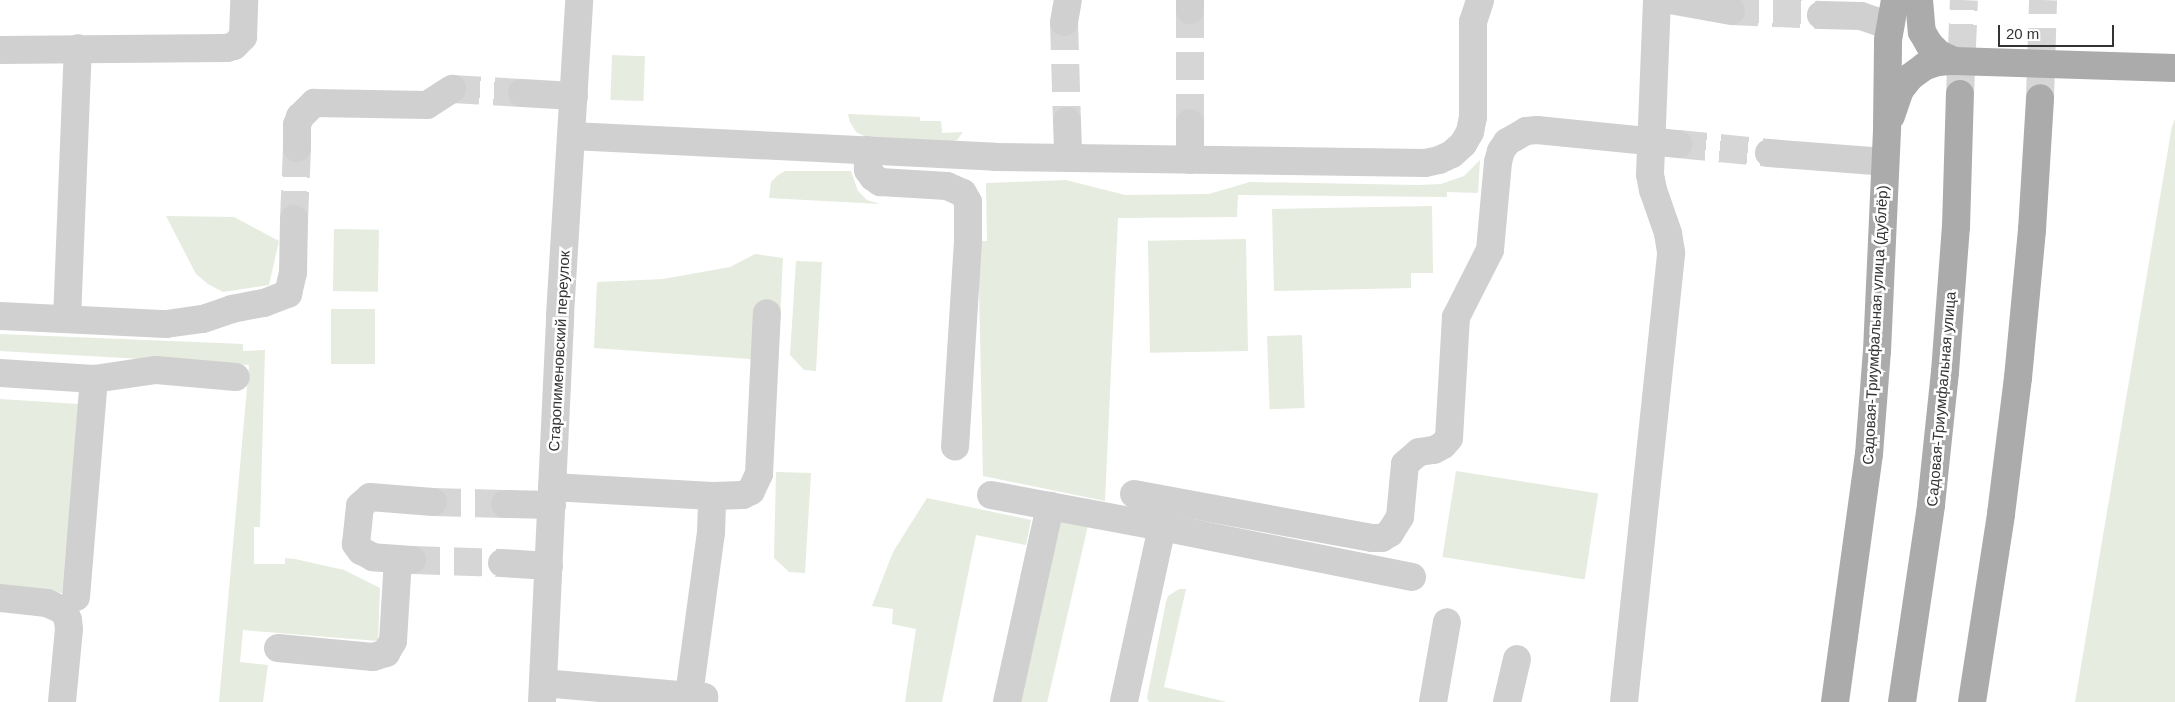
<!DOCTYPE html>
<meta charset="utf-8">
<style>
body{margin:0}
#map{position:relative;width:2175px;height:702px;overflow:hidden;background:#fff;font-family:Arial,sans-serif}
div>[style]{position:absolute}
.green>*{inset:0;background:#e6ecdf;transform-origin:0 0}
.minor-tunnel>*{height:28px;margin-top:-14px;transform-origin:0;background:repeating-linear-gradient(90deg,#d6d6d6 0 28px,transparent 0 42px)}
.major-tunnel>*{height:28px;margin-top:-14px;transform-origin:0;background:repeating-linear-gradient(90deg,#d6d6d6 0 28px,transparent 0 42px)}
.minor>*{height:28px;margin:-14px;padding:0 14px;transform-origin:14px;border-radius:14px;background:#d0d0d0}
.major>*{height:28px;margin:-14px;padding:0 14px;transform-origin:14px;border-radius:14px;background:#ababab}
span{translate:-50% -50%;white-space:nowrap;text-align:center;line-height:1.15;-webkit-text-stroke:5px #fff;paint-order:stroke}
.street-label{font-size:15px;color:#333}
.scale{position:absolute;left:1998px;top:25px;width:116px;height:22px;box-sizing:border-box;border:2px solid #333;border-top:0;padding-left:6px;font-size:15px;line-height:18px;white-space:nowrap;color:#333;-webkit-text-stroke:4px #fff;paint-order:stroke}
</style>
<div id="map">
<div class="green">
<i style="left:612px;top:55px;width:33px;height:45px;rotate:2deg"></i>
<i style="clip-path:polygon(848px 114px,920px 117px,920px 121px,941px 121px,942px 133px,963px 132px,957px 140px,946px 143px,866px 137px,856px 132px,850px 122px)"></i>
<i style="clip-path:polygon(2175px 119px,2175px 702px,2075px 702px,2172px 126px)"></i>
<i style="clip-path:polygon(1480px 160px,1478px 193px,1447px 192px,1447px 197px,1238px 195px,1237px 217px,1118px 218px,1105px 501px,983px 476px,978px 241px,987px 241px,986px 183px,1066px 180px,1125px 195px,1209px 194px,1250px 182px,1418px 185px,1441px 184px,1464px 176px)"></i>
<i style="clip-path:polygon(785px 171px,851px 171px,858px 191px,867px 200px,880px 204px,769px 198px,771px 182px,778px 175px)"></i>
<i style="clip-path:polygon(1432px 206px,1433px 273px,1411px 273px,1411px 288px,1274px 291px,1272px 209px)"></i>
<i style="clip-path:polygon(166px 216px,234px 217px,279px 241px,269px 285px,223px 292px,208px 284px,196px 274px)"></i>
<i style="left:334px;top:229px;width:45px;height:62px;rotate:1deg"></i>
<i style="left:1246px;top:239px;width:112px;height:98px;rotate:89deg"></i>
<i style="clip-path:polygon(755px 254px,783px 258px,778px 361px,594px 348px,597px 282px,663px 279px,730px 267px)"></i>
<i style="clip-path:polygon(796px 261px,822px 262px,816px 371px,804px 370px,790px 355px)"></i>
<i style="left:331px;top:309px;width:44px;height:55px"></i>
<i style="clip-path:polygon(0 334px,243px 344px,243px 351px,265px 350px,260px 527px,254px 527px,254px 564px,285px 564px,285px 558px,295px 559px,344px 570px,380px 588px,378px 641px,243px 630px,240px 662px,268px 665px,263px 702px,219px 702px,249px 365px,0 351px)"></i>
<i style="left:1302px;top:335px;width:73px;height:35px;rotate:88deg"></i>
<i style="clip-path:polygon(0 399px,79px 404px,62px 593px,0 590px)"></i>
<i style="left:1456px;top:471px;width:144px;height:87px;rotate:9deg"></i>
<i style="clip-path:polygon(776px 472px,811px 473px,805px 573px,789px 572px,774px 558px)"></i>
<i style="clip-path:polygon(927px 498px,1031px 520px,1026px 545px,976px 535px,942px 702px,905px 702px,916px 629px,892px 624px,893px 609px,872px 606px,893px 552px)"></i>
<i style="left:1061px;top:518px;width:28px;height:188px;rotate:13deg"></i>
<i style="clip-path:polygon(1179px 589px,1186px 589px,1164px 687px,1227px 702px,1149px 702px,1147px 698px,1166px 602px,1168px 596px)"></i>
</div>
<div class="minor-tunnel">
<i style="left:1190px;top:10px;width:113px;rotate:90deg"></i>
<i style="left:1731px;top:11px;width:90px;rotate:2.5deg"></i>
<i style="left:1064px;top:22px;width:99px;rotate:88.3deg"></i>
<i style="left:452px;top:89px;width:70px;rotate:3.3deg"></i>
<i style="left:1678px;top:144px;width:91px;rotate:5.6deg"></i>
<i style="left:294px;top:219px;width:71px;rotate:-87.6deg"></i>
<i style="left:433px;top:502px;width:72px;rotate:1.6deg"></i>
<i style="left:412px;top:560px;width:90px;rotate:1.9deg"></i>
</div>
<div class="major-tunnel">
<i style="left:1960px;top:94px;width:94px;rotate:-87.6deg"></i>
<i style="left:2040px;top:98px;width:98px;rotate:-88.2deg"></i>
</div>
<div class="minor">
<i style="left:1670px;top:0;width:62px;rotate:10.2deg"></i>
<i style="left:1190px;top:10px;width:10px;rotate:-90deg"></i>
<i style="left:1821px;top:15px;width:40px;rotate:1.4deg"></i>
<i style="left:1861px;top:16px;width:31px;rotate:19deg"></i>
<i style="left:1064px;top:22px;width:22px;rotate:-80deg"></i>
<i style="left:0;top:50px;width:227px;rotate:-0.5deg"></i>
<i style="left:227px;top:48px;width:7px;rotate:-16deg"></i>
<i style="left:234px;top:46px;width:13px;rotate:-45deg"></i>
<i style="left:243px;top:37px;width:37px;rotate:-88deg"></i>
<i style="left:522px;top:93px;width:52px;rotate:3.3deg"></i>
<i style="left:1067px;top:121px;width:37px;rotate:88deg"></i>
<i style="left:1190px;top:123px;width:37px;rotate:90deg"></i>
<i style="left:572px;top:136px;width:424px;rotate:2.8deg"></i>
<i style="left:995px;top:157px;width:430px;rotate:0.8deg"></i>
<i style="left:1425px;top:163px;width:14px;rotate:-12deg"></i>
<i style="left:1439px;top:160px;width:14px;rotate:-25deg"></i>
<i style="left:1452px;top:154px;width:15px;rotate:-42deg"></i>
<i style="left:1463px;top:144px;width:14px;rotate:-60deg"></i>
<i style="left:1470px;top:132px;width:15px;rotate:-79deg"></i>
<i style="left:1473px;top:117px;width:95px;rotate:-90deg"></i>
<i style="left:1473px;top:22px;width:23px;rotate:-72deg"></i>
<i style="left:297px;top:148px;width:23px;rotate:-90deg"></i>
<i style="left:297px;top:125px;width:9px;rotate:-69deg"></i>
<i style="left:300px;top:117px;width:20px;rotate:-45deg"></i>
<i style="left:314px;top:103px;width:113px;rotate:1deg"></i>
<i style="left:427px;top:105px;width:30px;rotate:-33deg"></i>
<i style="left:867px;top:150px;width:20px;rotate:87deg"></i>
<i style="left:868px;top:170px;width:9px;rotate:54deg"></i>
<i style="left:873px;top:177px;width:9px;rotate:36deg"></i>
<i style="left:880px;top:182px;width:67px;rotate:3.4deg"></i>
<i style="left:947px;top:186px;width:17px;rotate:24deg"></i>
<i style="left:963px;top:193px;width:10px;rotate:61deg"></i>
<i style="left:968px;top:202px;width:39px;rotate:90deg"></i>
<i style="left:968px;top:241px;width:206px;rotate:93.6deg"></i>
<i style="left:1769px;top:153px;width:116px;rotate:4.4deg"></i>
<i style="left:0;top:316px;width:166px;rotate:2.8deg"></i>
<i style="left:166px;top:324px;width:37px;rotate:-8deg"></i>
<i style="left:203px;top:319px;width:31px;rotate:-19deg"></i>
<i style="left:232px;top:309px;width:33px;rotate:-11deg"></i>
<i style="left:264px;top:303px;width:26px;rotate:-21deg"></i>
<i style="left:288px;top:294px;width:22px;rotate:-77deg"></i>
<i style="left:293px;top:273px;width:54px;rotate:-88.9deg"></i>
<i style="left:67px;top:319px;width:271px;rotate:-87.7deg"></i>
<i style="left:0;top:373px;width:94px;rotate:3.7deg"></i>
<i style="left:94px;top:379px;width:63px;rotate:-8.3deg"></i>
<i style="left:156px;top:370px;width:80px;rotate:5deg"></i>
<i style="left:552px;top:487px;width:160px;rotate:3.2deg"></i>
<i style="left:1134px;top:494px;width:242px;rotate:10.5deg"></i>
<i style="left:1372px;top:538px;width:10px"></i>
<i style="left:1382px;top:538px;width:9px;rotate:-32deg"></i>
<i style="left:1390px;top:533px;width:19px;rotate:-58deg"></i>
<i style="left:1400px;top:517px;width:53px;rotate:-84.6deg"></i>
<i style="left:1405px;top:464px;width:18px;rotate:-41deg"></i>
<i style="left:1419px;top:452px;width:15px;rotate:-8deg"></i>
<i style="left:1434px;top:450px;width:10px;rotate:-29deg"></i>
<i style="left:1443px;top:445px;width:9px;rotate:-49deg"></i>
<i style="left:1449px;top:438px;width:121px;rotate:-86.7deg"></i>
<i style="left:1456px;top:317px;width:75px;rotate:-63.1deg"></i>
<i style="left:1490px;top:250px;width:88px;rotate:-84.8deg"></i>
<i style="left:1498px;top:162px;width:11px;rotate:-75deg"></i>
<i style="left:1501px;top:151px;width:11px;rotate:-56deg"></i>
<i style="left:1507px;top:142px;width:22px;rotate:-30deg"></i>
<i style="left:1526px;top:131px;width:11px;rotate:-5deg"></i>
<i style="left:1537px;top:130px;width:142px;rotate:5.7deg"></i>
<i style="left:991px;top:495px;width:174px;rotate:10.6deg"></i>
<i style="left:1162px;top:527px;width:179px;rotate:102.3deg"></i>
<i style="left:505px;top:504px;width:47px;rotate:1.2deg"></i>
<i style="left:1162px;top:527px;width:255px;rotate:11.3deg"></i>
<i style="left:412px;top:560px;width:39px;rotate:-176deg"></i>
<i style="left:373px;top:557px;width:13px;rotate:-153deg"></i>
<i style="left:361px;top:551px;width:9px;rotate:-126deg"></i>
<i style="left:356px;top:544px;width:38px;rotate:-84deg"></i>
<i style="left:360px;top:506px;width:13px;rotate:-42deg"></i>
<i style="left:370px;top:497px;width:63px;rotate:4.5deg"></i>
<i style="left:502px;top:563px;width:47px;rotate:3.7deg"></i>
<i style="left:76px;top:597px;width:219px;rotate:-85.3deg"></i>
<i style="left:0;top:598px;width:47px;rotate:6.1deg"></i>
<i style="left:47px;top:603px;width:19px;rotate:25deg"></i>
<i style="left:64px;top:611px;width:10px;rotate:66deg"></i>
<i style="left:68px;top:620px;width:9px;rotate:84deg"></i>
<i style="left:69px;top:629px;width:73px;rotate:95.5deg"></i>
<i style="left:278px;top:648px;width:95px;rotate:5.4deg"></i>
<i style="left:373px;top:657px;width:14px;rotate:-17deg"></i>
<i style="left:386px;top:653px;width:14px;rotate:-60deg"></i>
<i style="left:393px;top:641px;width:82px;rotate:-86.5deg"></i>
<i style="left:543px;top:683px;width:162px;rotate:5deg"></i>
<i style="left:704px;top:697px;width:3px;rotate:90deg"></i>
<i style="left:689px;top:695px;width:163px;rotate:-82.3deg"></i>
<i style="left:711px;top:533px;width:37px;rotate:-88deg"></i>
<i style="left:712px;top:496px;width:31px;rotate:-2deg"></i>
<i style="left:743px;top:495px;width:9px;rotate:-27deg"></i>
<i style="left:751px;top:491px;width:19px;rotate:-65deg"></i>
<i style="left:759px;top:474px;width:161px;rotate:-87.2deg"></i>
<i style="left:542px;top:702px;width:387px;rotate:-87.3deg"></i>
<i style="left:560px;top:315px;width:316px;rotate:-86.5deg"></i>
<i style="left:1007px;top:702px;width:201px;rotate:-77.6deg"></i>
<i style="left:1433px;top:702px;width:81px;rotate:-80.1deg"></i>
<i style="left:1507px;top:702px;width:44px;rotate:-76.9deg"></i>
<i style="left:1624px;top:702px;width:452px;rotate:-84deg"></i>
<i style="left:1671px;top:252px;width:19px;rotate:-99deg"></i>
<i style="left:1668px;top:233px;width:46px;rotate:-109.2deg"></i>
<i style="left:1653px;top:190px;width:16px;rotate:-101deg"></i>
<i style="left:1650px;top:174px;width:174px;rotate:-87.7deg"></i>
</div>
<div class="major">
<i style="left:1919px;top:0;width:32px;rotate:85deg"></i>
<i style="left:1922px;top:32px;width:14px;rotate:60deg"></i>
<i style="left:1929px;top:44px;width:14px;rotate:45deg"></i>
<i style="left:1939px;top:54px;width:17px;rotate:25deg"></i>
<i style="left:1891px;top:116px;width:28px;rotate:-71deg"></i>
<i style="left:1900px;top:90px;width:16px;rotate:-52deg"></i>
<i style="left:1910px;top:77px;width:19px;rotate:-36deg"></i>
<i style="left:1925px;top:66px;width:14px;rotate:-17deg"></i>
<i style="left:1938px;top:62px;width:16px;rotate:-4deg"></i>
<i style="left:1954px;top:61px;width:221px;rotate:1.8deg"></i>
<i style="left:1835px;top:702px;width:250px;rotate:-82.2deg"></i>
<i style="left:1869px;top:454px;width:103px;rotate:-85.6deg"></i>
<i style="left:1877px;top:351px;width:224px;rotate:-87.4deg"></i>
<i style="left:1887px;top:127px;width:87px;rotate:-89.3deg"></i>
<i style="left:1888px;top:40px;width:41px;rotate:-80.1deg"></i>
<i style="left:1902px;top:702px;width:199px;rotate:-81.6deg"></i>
<i style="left:1931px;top:505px;width:134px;rotate:-84deg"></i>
<i style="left:1945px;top:372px;width:145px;rotate:-85.7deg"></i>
<i style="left:1956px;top:227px;width:133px;rotate:-88.3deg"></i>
<i style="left:1972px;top:702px;width:190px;rotate:-81.2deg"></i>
<i style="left:2001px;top:514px;width:137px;rotate:-82.9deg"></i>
<i style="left:2018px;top:378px;width:149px;rotate:-84.6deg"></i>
<i style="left:2032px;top:230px;width:132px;rotate:-86.5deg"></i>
</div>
<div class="street-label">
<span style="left:1875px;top:325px;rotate:-87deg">Садовая-Триумфальная улица (дублёр)</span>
<span style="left:559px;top:351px;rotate:-87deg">Старопименовский переулок</span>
<span style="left:1941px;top:399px;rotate:-85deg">Садовая-Триумфальная улица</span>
</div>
<div class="scale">20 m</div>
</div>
